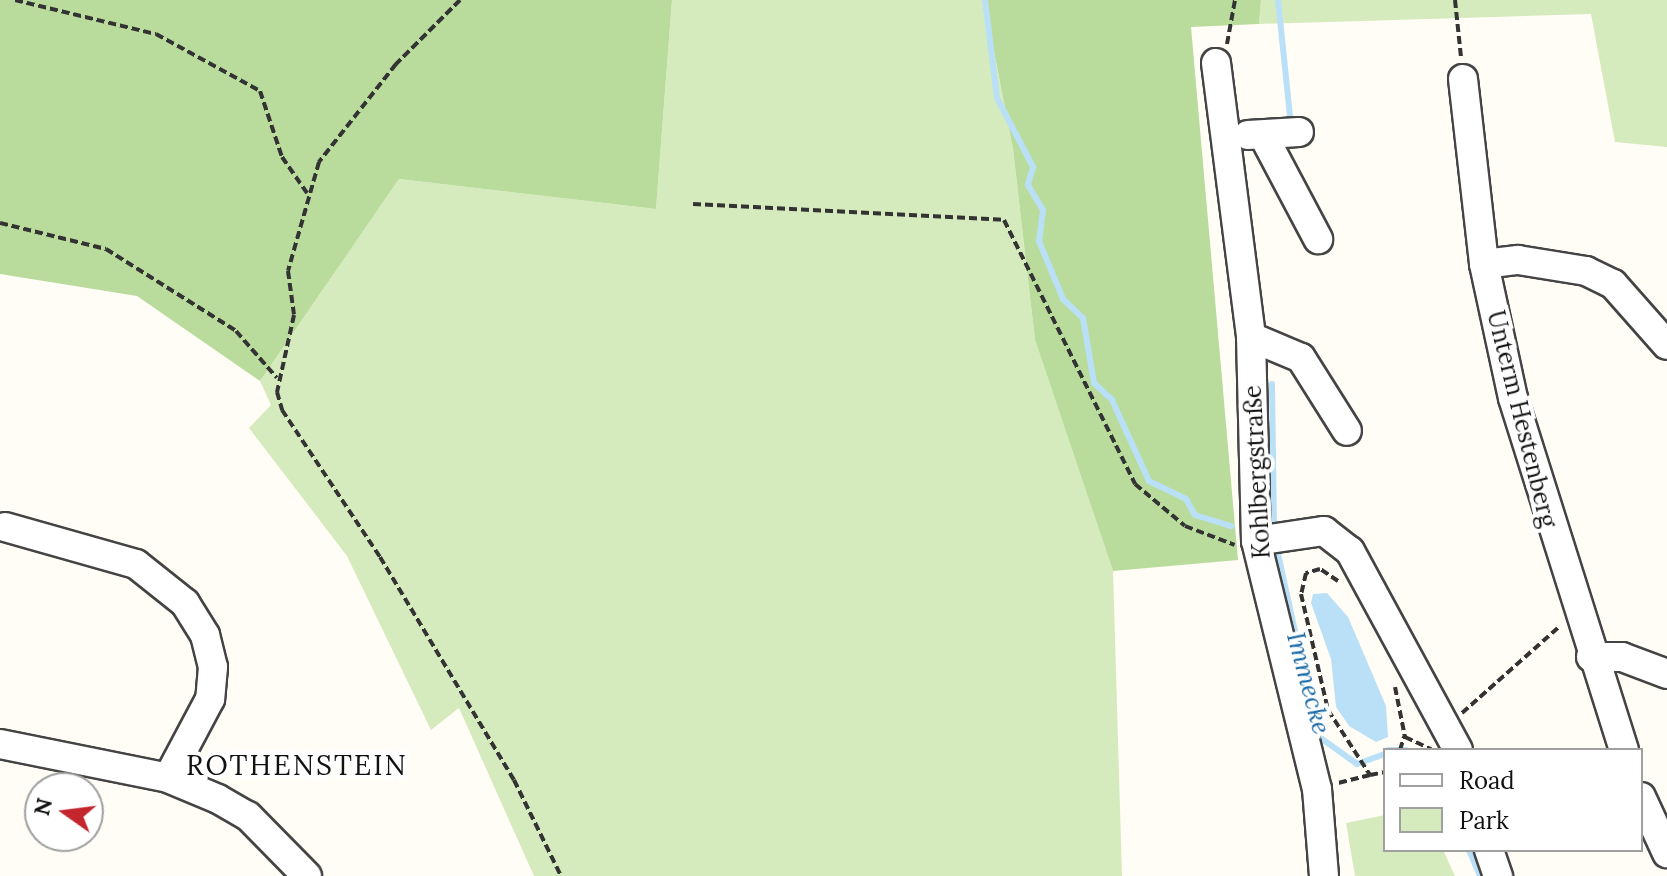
<!DOCTYPE html>
<meta charset="utf-8">
<style>
body{margin:0}
#map{position:relative;width:1667px;height:876px;overflow:hidden;background:#fffdf5;font-family:Lora,serif}
div>[style]{position:absolute}
.green>*{inset:0;background:#d5ebbd}
.forest>*{inset:0;background:#b9dc9c}
.water>*{inset:0;background:#b9e0f7}
.stream>*{height:6px;margin:-3px;padding:0 3px;transform-origin:3px;border-radius:3px;background:#b9e0f7}
.path>*{height:4px;margin-top:-2px;transform-origin:0;background:repeating-linear-gradient(90deg,#333 0 8px,transparent 0 12px)}
.roads{filter:drop-shadow(2px 0 #444) drop-shadow(-2px 0 #444) drop-shadow(0 2px #444) drop-shadow(0 -2px #444)}
.minor>*{height:28px;margin:-14px;padding:0 14px;transform-origin:14px;border-radius:14px;background:#fff}
span{translate:-50% -50%;white-space:nowrap;text-align:center;line-height:1.15;-webkit-text-stroke:8px #fff;paint-order:stroke}
.street-label{font-size:24px;color:#111}
.water-label{font-size:26px;color:#1768a6;font-style:italic}
.quarter-label{font-size:28px;color:#111;letter-spacing:2px}
.legend{position:absolute;left:1383px;top:748px;width:260px;height:104px;box-sizing:border-box;background:#fff;border:2px solid #a0a0a0;margin:0;padding:10px 14px;list-style:none;font-size:24px;color:#111}
.legend li{display:flex;align-items:center;gap:16px;height:40px}
.legend b{width:40px;border:2px solid #a0a0a0}
.north{position:absolute;left:24px;top:772px;width:80px;height:80px;box-sizing:border-box;background:#fff;border:2px solid #a0a0a0;border-radius:50%;rotate:284deg;font-size:22px;font-weight:700;line-height:32px;text-align:center;color:#111}
.north::after{content:'';display:block;margin:auto;width:28px;height:36px;background:#c4262e;clip-path:polygon(50% 0,100% 100%,50% 72%,0 100%)}
</style>
<div id="map">
<div class="green">
<i style="clip-path:polygon(672px 0,984px 0,1013px 149px,1035px 340px,1113px 571px,1122px 876px,534px 876px,459px 708px,431px 730px,347px 556px,249px 428px,271px 405px,260px 381px,399px 179px,656px 209px)"></i>
<i style="clip-path:polygon(1261px 0,1667px 0,1667px 147px,1615px 142px,1591px 14px,1259px 24px)"></i>
<i style="clip-path:polygon(1385px 815px,1385px 850px,1443px 850px,1455px 876px,1355px 876px,1346px 823px)"></i>
</div>
<div class="forest">
<i style="clip-path:polygon(0 0,672px 0,656px 209px,399px 179px,260px 381px,137px 296px,0 274px)"></i>
<i style="clip-path:polygon(984px 0,1261px 0,1259px 24px,1191px 27px,1238px 560px,1113px 571px,1035px 340px,1013px 149px)"></i>
</div>
<div class="water">
<i style="clip-path:polygon(1327px 593px,1348px 617px,1386px 706px,1388px 737px,1376px 742px,1349px 726px,1336px 707px,1331px 659px,1311px 603px,1313px 594px)"></i>
</div>
<div class="stream">
<i style="left:985px;top:0;width:99px;rotate:83deg"></i>
<i style="left:997px;top:98px;width:78px;rotate:62.4deg"></i>
<i style="left:1033px;top:167px;width:19px;rotate:106deg"></i>
<i style="left:1028px;top:185px;width:29px;rotate:59deg"></i>
<i style="left:1043px;top:210px;width:31px;rotate:97deg"></i>
<i style="left:1039px;top:241px;width:63px;rotate:67.5deg"></i>
<i style="left:1063px;top:299px;width:28px;rotate:44deg"></i>
<i style="left:1083px;top:318px;width:66px;rotate:80.4deg"></i>
<i style="left:1094px;top:383px;width:25px;rotate:43deg"></i>
<i style="left:1112px;top:400px;width:89px;rotate:65.4deg"></i>
<i style="left:1149px;top:481px;width:41px;rotate:25.9deg"></i>
<i style="left:1186px;top:499px;width:18px;rotate:61deg"></i>
<i style="left:1195px;top:515px;width:38px;rotate:17deg"></i>
<i style="left:1278px;top:0;width:117px;rotate:84.1deg"></i>
<i style="left:1272px;top:384px;width:138px;rotate:89.2deg"></i>
<i style="left:1278px;top:554px;width:186px;rotate:77.6deg"></i>
<i style="left:1318px;top:736px;width:48px;rotate:35.7deg"></i>
<i style="left:1357px;top:764px;width:30px;rotate:-20deg"></i>
<i style="left:1388px;top:750px;width:18px"></i>
<i style="left:1469px;top:850px;width:28px;rotate:67deg"></i>
</div>
<div class="path">
<i style="left:15px;top:0;width:145px;rotate:13.6deg"></i>
<i style="left:156px;top:34px;width:119px;rotate:28.7deg"></i>
<i style="left:260px;top:91px;width:70px;rotate:71.6deg"></i>
<i style="left:282px;top:157px;width:44px;rotate:55.2deg"></i>
<i style="left:460px;top:0;width:91px;rotate:135deg"></i>
<i style="left:396px;top:64px;width:125px;rotate:128.2deg"></i>
<i style="left:319px;top:162px;width:113px;rotate:105.9deg"></i>
<i style="left:288px;top:271px;width:44px;rotate:82.2deg"></i>
<i style="left:294px;top:315px;width:79px;rotate:102.4deg"></i>
<i style="left:277px;top:392px;width:19px;rotate:74deg"></i>
<i style="left:282px;top:410px;width:177px;rotate:56.3deg"></i>
<i style="left:380px;top:557px;width:260px;rotate:59deg"></i>
<i style="left:514px;top:780px;width:107px;rotate:63.9deg"></i>
<i style="left:1455px;top:0;width:57px;rotate:84deg"></i>
<i style="left:1227px;top:44px;width:45px;rotate:-79.7deg"></i>
<i style="left:693px;top:204px;width:311px;rotate:2.9deg"></i>
<i style="left:1004px;top:220px;width:295px;rotate:63.6deg"></i>
<i style="left:1135px;top:484px;width:65px;rotate:40deg"></i>
<i style="left:1185px;top:526px;width:53px;rotate:20.8deg"></i>
<i style="left:0;top:223px;width:109px;rotate:13.8deg"></i>
<i style="left:106px;top:249px;width:154px;rotate:32.2deg"></i>
<i style="left:236px;top:331px;width:62px;rotate:48.9deg"></i>
<i style="left:1338px;top:581px;width:22px;rotate:-146deg"></i>
<i style="left:1320px;top:569px;width:15px;rotate:164deg"></i>
<i style="left:1306px;top:573px;width:22px;rotate:103deg"></i>
<i style="left:1301px;top:594px;width:119px;rotate:76.9deg"></i>
<i style="left:1328px;top:710px;width:77px;rotate:57.1deg"></i>
<i style="left:1370px;top:775px;width:33px;rotate:166deg"></i>
<i style="left:1395px;top:687px;width:51px;rotate:78.7deg"></i>
<i style="left:1405px;top:737px;width:29px;rotate:25deg"></i>
<i style="left:1462px;top:713px;width:131px;rotate:-41.6deg"></i>
<i style="left:1400px;top:750px;width:14px;rotate:-73deg"></i>
<i style="left:1370px;top:775px;width:15px;rotate:-11deg"></i>
</div>
<div class="roads">
<div class="minor">
<i style="left:1216px;top:63px;width:276px;rotate:82.7deg"></i>
<i style="left:1251px;top:337px;width:204px;rotate:88.6deg"></i>
<i style="left:1256px;top:541px;width:255px;rotate:76.2deg"></i>
<i style="left:1317px;top:789px;width:87px;rotate:85.4deg"></i>
<i style="left:1463px;top:79px;width:186px;rotate:83.5deg"></i>
<i style="left:1484px;top:264px;width:137px;rotate:77.8deg"></i>
<i style="left:1513px;top:398px;width:369px;rotate:72.5deg"></i>
<i style="left:1248px;top:135px;width:51px;rotate:-3.4deg"></i>
<i style="left:1263px;top:135px;width:118px;rotate:62.1deg"></i>
<i style="left:1484px;top:264px;width:34px;rotate:-7deg"></i>
<i style="left:1518px;top:260px;width:69px;rotate:9.2deg"></i>
<i style="left:1586px;top:271px;width:30px;rotate:26deg"></i>
<i style="left:1613px;top:284px;width:81px;rotate:48.5deg"></i>
<i style="left:1251px;top:337px;width:54px;rotate:22.8deg"></i>
<i style="left:1301px;top:358px;width:86px;rotate:57.8deg"></i>
<i style="left:5px;top:527px;width:136px;rotate:15.8deg"></i>
<i style="left:136px;top:564px;width:63px;rotate:38.5deg"></i>
<i style="left:185px;top:603px;width:38px;rotate:58deg"></i>
<i style="left:205px;top:635px;width:33px;rotate:76deg"></i>
<i style="left:213px;top:667px;width:32px;rotate:95deg"></i>
<i style="left:210px;top:699px;width:89px;rotate:118deg"></i>
<i style="left:1256px;top:541px;width:69px;rotate:-8.4deg"></i>
<i style="left:1324px;top:531px;width:33px;rotate:38deg"></i>
<i style="left:1350px;top:551px;width:226px;rotate:61.5deg"></i>
<i style="left:1591px;top:657px;width:31px"></i>
<i style="left:1622px;top:657px;width:48px;rotate:20.7deg"></i>
<i style="left:0;top:744px;width:171px;rotate:11.4deg"></i>
<i style="left:168px;top:778px;width:54px;rotate:22.8deg"></i>
<i style="left:218px;top:799px;width:34px;rotate:30deg"></i>
<i style="left:248px;top:816px;width:84px;rotate:45.5deg"></i>
<i style="left:1641px;top:797px;width:62px;rotate:65.1deg"></i>
<i style="left:1489px;top:850px;width:28px;rotate:71deg"></i>
</div>
</div>
<div class="street-label">
<span style="left:1522px;top:419px;rotate:76deg">Unterm Hestenberg</span>
<span style="left:1257px;top:472px;rotate:-93deg">Kohlbergstraße</span>
</div>
<div class="water-label">
<span style="left:1309px;top:683px;rotate:75deg">Immecke</span>
</div>
<div class="quarter-label">
<span style="left:297px;top:765px">ROTHENSTEIN</span>
</div>
<ul class="legend">
<li><b style="height:10px;background:#fff"></b>Road</li>
<li><b style="height:22px;background:#d5ebbd"></b>Park</li>
</ul>
<div class="north">N</div>
</div>
